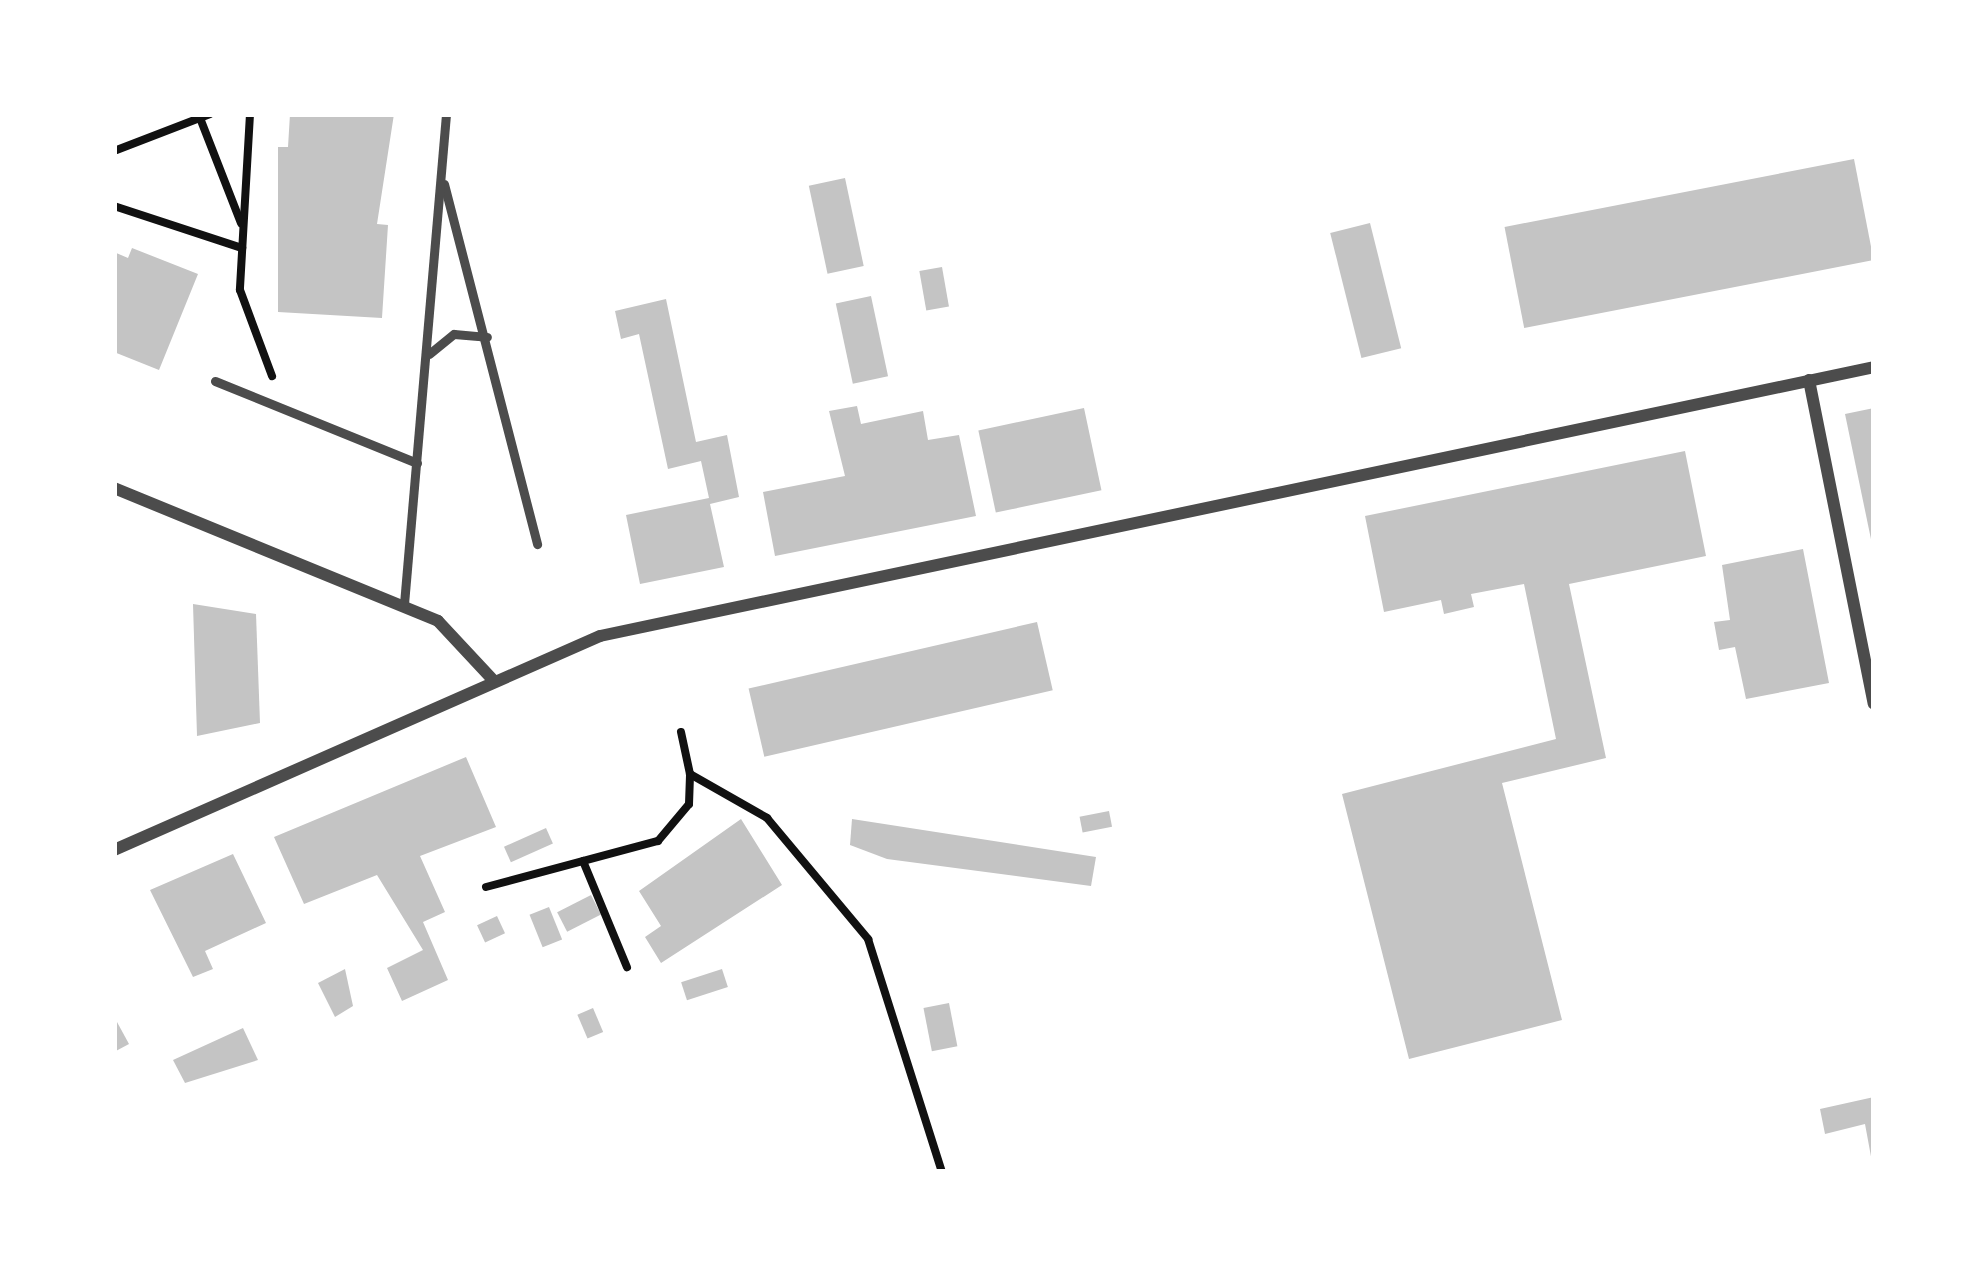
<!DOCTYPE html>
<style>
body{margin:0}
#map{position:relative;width:1988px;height:1286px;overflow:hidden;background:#fff;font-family:"Exo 2",sans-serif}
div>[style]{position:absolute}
.building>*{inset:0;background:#c4c4c4;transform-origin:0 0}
.path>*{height:8px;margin:-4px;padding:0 4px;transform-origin:4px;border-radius:4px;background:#111}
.service>*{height:9px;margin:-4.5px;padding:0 4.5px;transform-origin:4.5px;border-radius:4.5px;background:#4c4c4c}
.minor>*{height:12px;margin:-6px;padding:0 6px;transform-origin:6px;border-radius:6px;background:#4c4c4c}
span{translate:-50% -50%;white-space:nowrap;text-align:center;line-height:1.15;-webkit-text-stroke:12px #fff;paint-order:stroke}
.frame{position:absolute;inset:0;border:117px solid #fff;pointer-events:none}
</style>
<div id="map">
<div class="building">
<i style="clip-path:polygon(290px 114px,394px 114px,377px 224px,388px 225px,382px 318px,278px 312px,278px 147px,288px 147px)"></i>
<i style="left:1854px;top:159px;width:103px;height:356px;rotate:79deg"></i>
<i style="left:845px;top:178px;width:90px;height:37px;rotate:78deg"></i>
<i style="left:1370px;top:223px;width:129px;height:41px;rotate:76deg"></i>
<i style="clip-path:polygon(132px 248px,198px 274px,159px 370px,114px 352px,114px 252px,128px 258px)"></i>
<i style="left:942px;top:267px;width:40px;height:23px;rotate:80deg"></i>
<i style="left:871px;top:296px;width:82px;height:36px;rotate:78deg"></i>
<i style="clip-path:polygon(666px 299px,696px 442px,727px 435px,739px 497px,710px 504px,724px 567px,640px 584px,626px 515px,709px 498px,701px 461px,668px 469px,639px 334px,621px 339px,615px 311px)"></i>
<i style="clip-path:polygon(857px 406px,861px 424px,923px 411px,928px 440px,959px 435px,976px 516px,775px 556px,763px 492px,845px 476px,829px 411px)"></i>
<i style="left:1084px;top:408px;width:84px;height:108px;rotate:78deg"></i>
<i style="clip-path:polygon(1874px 408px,1874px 544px,1872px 544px,1845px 414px)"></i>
<i style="clip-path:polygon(1685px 451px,1706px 556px,1569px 584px,1606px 758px,1502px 783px,1562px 1020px,1409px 1059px,1342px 794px,1556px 739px,1524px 584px,1471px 594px,1474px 607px,1444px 614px,1441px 600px,1384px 612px,1365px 516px)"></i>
<i style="clip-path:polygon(1803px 549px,1829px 683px,1746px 699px,1735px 647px,1719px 650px,1714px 622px,1730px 620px,1722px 565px)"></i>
<i style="clip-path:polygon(193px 604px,256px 614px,260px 723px,197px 736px)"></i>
<i style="left:1037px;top:622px;width:70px;height:296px;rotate:77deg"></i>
<i style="clip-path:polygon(466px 757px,496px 827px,420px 856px,445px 912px,423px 922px,448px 980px,402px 1001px,387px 968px,423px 950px,377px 875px,304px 904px,274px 837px)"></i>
<i style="left:1109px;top:811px;width:16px;height:30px;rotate:79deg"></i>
<i style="clip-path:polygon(741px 819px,782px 885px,661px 963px,645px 937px,661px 926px,639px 891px)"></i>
<i style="clip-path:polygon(852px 819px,1096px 857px,1091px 886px,887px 859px,850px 845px)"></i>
<i style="left:546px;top:828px;width:17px;height:46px;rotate:66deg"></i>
<i style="clip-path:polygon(233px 854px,266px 923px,205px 951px,213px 969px,193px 977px,150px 890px)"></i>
<i style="left:591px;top:895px;width:22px;height:38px;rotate:63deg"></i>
<i style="left:549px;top:907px;width:35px;height:21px;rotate:68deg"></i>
<i style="left:497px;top:916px;width:19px;height:22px;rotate:65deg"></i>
<i style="clip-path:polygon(345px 969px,353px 1006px,335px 1017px,318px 983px)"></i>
<i style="left:722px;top:969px;width:19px;height:43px;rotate:72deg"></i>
<i style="left:949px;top:1003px;width:44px;height:26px;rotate:79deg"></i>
<i style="left:593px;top:1008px;width:26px;height:17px;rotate:67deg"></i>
<i style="clip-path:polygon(117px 1022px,129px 1044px,114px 1052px,114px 1023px)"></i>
<i style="clip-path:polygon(243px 1028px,258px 1060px,185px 1083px,173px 1060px)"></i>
<i style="clip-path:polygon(1874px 1097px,1874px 1162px,1872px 1162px,1865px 1124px,1825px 1134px,1820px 1109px)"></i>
</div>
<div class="path">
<i style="left:250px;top:114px;width:176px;rotate:93.3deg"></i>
<i style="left:240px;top:290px;width:92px;rotate:69.6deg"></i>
<i style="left:200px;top:118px;width:113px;rotate:68.7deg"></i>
<i style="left:114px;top:151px;width:103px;rotate:-21.1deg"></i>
<i style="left:114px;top:206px;width:135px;rotate:18.2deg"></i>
<i style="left:681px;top:732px;width:43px;rotate:77.9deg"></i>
<i style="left:690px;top:774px;width:89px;rotate:29.7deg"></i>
<i style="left:767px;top:818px;width:158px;rotate:50.1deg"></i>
<i style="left:868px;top:939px;width:244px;rotate:72.4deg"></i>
<i style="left:583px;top:861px;width:115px;rotate:67.5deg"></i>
<i style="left:486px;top:887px;width:178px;rotate:-15deg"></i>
<i style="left:658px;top:841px;width:48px;rotate:-50deg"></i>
<i style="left:689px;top:804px;width:30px;rotate:-88deg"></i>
</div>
<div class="service">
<i style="left:444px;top:184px;width:372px;rotate:75.5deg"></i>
<i style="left:429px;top:354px;width:32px;rotate:-39deg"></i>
<i style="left:454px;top:334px;width:33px;rotate:5deg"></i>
<i style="left:215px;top:381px;width:218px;rotate:22.1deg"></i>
<i style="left:404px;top:604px;width:492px;rotate:-85.1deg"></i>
</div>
<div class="minor">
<i style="left:1809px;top:380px;width:330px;rotate:78.7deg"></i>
<i style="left:114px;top:488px;width:350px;rotate:22.3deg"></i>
<i style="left:438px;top:621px;width:79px;rotate:47deg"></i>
<i style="left:114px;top:850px;width:531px;rotate:-23.77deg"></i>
<i style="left:600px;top:636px;width:1302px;rotate:-11.92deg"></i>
</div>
<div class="frame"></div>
</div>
